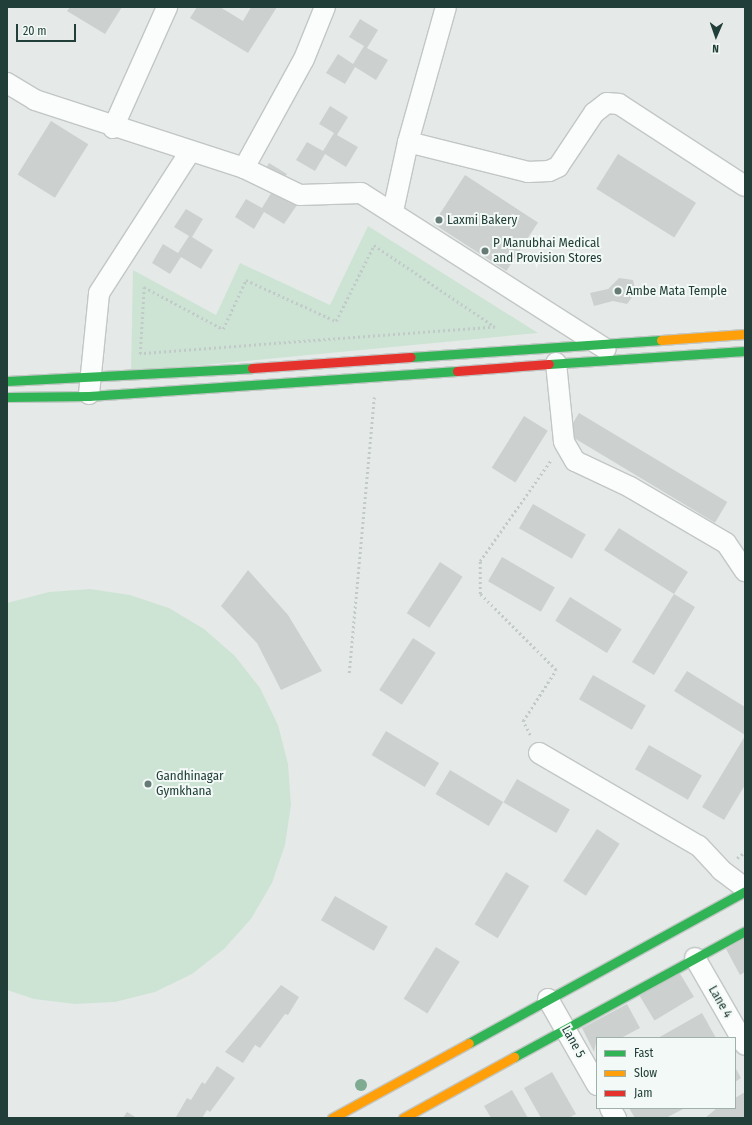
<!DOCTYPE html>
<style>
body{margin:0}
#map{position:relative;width:752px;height:1125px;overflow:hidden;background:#e5eae8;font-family:"Fira Sans Condensed",sans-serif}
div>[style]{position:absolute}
.green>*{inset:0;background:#cde4d5}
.building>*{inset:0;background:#ccd1cf;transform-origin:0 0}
.path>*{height:2.5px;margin-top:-1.25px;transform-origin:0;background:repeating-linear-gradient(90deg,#c1cac8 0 2px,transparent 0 5px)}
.roads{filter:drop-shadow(1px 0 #c2c7c5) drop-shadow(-1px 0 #c2c7c5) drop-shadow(0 1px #c2c7c5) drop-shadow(0 -1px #c2c7c5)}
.street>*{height:20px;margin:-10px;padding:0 10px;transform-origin:10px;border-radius:10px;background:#fbfcfc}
.fast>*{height:9px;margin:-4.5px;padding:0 4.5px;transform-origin:4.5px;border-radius:4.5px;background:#30b455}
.slow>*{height:9px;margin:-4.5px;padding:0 4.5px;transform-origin:4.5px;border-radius:4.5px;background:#ff9f0a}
.jam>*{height:9px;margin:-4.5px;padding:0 4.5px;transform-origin:4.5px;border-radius:4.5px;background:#e5322d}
.trees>*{width:12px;height:12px;margin:-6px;border-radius:50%;background:#7eab92}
.dots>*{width:11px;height:11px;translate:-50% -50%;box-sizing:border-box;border:2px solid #f3f9f6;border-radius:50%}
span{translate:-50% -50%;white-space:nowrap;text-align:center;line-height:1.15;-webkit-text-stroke:4px #f3f9f6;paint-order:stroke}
.poi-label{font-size:13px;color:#213f38}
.left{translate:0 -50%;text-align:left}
.street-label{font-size:13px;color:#213f38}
.frame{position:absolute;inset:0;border:8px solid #213f38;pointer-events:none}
.legend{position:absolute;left:596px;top:1037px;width:140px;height:72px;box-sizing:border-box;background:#f3f9f6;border:1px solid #9fafaa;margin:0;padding:5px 7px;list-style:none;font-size:12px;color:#213f38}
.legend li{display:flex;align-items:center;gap:8px;height:20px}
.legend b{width:20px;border:1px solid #9fafaa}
.north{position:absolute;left:696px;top:16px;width:40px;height:40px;-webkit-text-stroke:3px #f3f9f6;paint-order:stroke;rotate:182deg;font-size:11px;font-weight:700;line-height:16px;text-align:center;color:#213f38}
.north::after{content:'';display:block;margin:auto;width:14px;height:18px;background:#213f38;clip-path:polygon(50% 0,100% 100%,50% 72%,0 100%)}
.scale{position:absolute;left:16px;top:24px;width:60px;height:18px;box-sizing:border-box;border:2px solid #213f38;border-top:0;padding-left:5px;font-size:12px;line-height:14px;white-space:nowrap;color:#213f38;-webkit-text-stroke:3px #f3f9f6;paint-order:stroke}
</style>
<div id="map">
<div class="green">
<i style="clip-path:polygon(368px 226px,538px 333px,131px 372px,133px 270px,216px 315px,240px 263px,330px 305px)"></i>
<i style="clip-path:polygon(90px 589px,130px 595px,169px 608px,204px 629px,235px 656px,260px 688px,278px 725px,288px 764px,291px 805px,285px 845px,272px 883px,251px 919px,224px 949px,192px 974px,155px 992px,115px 1002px,75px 1004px,34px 999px,7px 990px,7px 603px,49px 592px)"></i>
</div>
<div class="building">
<i style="clip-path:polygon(70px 7px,122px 7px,105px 34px,67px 11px)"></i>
<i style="clip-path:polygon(197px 7px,220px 7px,243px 21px,251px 7px,277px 7px,248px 53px,190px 18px)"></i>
<i style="clip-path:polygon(360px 19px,378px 30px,367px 48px,388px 60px,376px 80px,355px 67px,345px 84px,326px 73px,338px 54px,353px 64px,364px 46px,349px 37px)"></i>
<i style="clip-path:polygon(330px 106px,348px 117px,337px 135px,358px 147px,346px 167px,325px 154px,315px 171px,296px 160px,307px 142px,323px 151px,334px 133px,319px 124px)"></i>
<i style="left:51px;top:121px;width:44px;height:63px;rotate:32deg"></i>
<i style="left:618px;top:154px;width:92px;height:41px;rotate:32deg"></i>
<i style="clip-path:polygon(269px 163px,287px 174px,275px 192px,297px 205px,284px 224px,264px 212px,254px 229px,235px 217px,246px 199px,262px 208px,273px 190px,258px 182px)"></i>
<i style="left:465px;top:175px;width:87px;height:58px;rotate:33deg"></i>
<i style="clip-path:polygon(186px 209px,203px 219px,192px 237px,213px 250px,201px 269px,181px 257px,170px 274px,152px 263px,163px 244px,178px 253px,189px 236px,174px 227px)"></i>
<i style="clip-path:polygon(619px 278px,633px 280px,636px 292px,627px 304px,613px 301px,594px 306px,590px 293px,608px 289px)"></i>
<i style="left:579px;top:413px;width:173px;height:24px;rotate:31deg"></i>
<i style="left:524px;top:416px;width:28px;height:61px;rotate:32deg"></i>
<i style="left:533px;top:504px;width:61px;height:28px;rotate:30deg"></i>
<i style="clip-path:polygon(619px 528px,688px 572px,674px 594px,695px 607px,654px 675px,632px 662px,674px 594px,604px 550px)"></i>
<i style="left:502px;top:557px;width:61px;height:28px;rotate:30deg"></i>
<i style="left:440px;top:562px;width:27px;height:61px;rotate:33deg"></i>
<i style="clip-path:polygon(248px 570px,288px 615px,322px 671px,281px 690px,257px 643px,221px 606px)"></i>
<i style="left:570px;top:597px;width:61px;height:28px;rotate:32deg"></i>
<i style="left:413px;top:638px;width:27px;height:62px;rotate:33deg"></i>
<i style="clip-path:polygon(687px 671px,745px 707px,745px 735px,674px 691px)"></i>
<i style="left:593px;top:675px;width:61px;height:28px;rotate:30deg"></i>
<i style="left:386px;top:731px;width:62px;height:28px;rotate:31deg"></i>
<i style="clip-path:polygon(745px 736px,745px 785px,724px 820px,702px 807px)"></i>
<i style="left:649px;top:745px;width:61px;height:28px;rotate:30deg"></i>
<i style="left:450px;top:770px;width:62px;height:28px;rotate:31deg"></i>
<i style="left:517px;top:779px;width:61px;height:27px;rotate:30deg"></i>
<i style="left:597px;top:829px;width:27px;height:62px;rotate:33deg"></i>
<i style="left:506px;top:872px;width:27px;height:61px;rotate:31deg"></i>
<i style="left:335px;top:896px;width:61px;height:28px;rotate:30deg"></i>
<i style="clip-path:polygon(745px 938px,745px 972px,740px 975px,726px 949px)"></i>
<i style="left:436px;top:947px;width:28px;height:61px;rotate:32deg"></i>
<i style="left:679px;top:972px;width:29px;height:46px;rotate:59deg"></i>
<i style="clip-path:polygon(281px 985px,299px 997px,288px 1015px,285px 1014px,260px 1048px,255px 1045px,243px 1063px,225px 1052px)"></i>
<i style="clip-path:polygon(627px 1004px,640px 1028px,621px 1038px,597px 1038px,594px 1052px,582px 1028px)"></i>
<i style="clip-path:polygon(702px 1013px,716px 1038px,658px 1038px)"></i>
<i style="clip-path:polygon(217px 1066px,235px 1078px,210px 1112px,207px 1110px,202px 1118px,171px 1118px,176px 1117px,187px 1098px,191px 1100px,202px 1082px,205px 1084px)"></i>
<i style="clip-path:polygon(735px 1067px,741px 1078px,735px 1082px)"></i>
<i style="clip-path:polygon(552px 1072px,576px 1114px,569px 1118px,541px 1118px,524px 1088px)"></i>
<i style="clip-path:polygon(512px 1090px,528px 1118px,491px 1118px,484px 1106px)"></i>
<i style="clip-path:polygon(745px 1092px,745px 1118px,705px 1118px,717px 1108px,735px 1108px,735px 1098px)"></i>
<i style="clip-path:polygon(629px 1108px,685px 1108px,666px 1118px,635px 1118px)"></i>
<i style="clip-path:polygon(127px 1112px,137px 1118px,123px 1118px)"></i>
</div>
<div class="path">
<i style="left:374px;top:245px;width:146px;rotate:34.1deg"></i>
<i style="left:495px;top:327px;width:356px;rotate:175.7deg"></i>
<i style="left:140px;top:354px;width:67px;rotate:-86.6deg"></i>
<i style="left:144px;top:287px;width:89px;rotate:28deg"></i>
<i style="left:223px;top:329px;width:54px;rotate:-64.9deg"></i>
<i style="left:246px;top:280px;width:99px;rotate:24.5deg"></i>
<i style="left:336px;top:321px;width:85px;rotate:-63.4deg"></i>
<i style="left:349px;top:673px;width:277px;rotate:-84.8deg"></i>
<i style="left:530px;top:735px;width:16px;rotate:-117deg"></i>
<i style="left:523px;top:721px;width:61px;rotate:-57.1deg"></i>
<i style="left:556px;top:670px;width:107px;rotate:-135deg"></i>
<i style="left:480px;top:594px;width:33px;rotate:-90deg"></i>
<i style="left:480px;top:561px;width:123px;rotate:-54.9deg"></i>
<i style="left:737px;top:858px;width:10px;rotate:-37deg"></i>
</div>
<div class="roads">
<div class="street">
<i style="left:7px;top:83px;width:33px;rotate:31deg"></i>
<i style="left:35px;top:100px;width:220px;rotate:18deg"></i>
<i style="left:244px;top:168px;width:62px;rotate:25.7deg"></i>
<i style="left:300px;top:195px;width:61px;rotate:-1.9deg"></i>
<i style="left:361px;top:193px;width:290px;rotate:32.5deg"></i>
<i style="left:113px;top:128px;width:133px;rotate:-65.9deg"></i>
<i style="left:408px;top:142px;width:124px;rotate:14deg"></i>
<i style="left:528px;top:172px;width:21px;rotate:-3deg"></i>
<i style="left:549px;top:171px;width:10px;rotate:-24deg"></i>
<i style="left:558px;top:167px;width:65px;rotate:-56.3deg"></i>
<i style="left:594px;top:113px;width:16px;rotate:-38deg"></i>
<i style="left:607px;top:103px;width:12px;rotate:5deg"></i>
<i style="left:619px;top:104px;width:150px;rotate:33.1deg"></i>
<i style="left:244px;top:168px;width:124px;rotate:-61.2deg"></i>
<i style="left:304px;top:59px;width:56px;rotate:-68deg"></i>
<i style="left:393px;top:211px;width:71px;rotate:-77.7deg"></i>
<i style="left:408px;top:142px;width:140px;rotate:-74.3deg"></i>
<i style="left:556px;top:363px;width:79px;rotate:84.2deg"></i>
<i style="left:564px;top:442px;width:22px;rotate:60deg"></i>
<i style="left:575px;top:461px;width:61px;rotate:25.3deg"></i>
<i style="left:630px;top:487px;width:111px;rotate:30.3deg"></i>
<i style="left:726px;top:543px;width:34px;rotate:56deg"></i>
<i style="left:89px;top:394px;width:101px;rotate:-84.3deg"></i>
<i style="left:99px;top:293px;width:168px;rotate:-57.2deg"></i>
<i style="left:539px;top:753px;width:185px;rotate:30.2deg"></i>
<i style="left:699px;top:846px;width:33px;rotate:47deg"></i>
<i style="left:721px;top:870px;width:30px;rotate:37deg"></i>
<i style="left:695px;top:958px;width:100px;rotate:60.1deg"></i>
<i style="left:548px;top:999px;width:99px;rotate:60.3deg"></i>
<i style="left:610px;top:1108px;width:12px;rotate:59deg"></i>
</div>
<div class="fast">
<i style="left:411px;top:357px;width:251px;rotate:-3.9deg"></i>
<i style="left:549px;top:364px;width:196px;rotate:-3.8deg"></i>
<i style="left:7px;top:381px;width:245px;rotate:-3deg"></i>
<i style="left:7px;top:397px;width:82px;rotate:-0.7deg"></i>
<i style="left:89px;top:396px;width:369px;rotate:-3.9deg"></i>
<i style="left:469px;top:1043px;width:315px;rotate:-28.8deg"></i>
<i style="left:514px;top:1057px;width:263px;rotate:-28.6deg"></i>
</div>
<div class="slow">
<i style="left:661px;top:340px;width:84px;rotate:-4.1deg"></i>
<i style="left:332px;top:1118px;width:156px;rotate:-28.7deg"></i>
<i style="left:403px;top:1118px;width:127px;rotate:-28.8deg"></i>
</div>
<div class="jam">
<i style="left:252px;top:368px;width:159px;rotate:-4deg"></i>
<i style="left:457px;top:371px;width:92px;rotate:-4.4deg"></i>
</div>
</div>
<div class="trees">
<i style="left:361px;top:1085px"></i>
</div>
<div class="dots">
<i style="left:439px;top:220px;background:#667b76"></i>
<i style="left:485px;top:251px;background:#667b76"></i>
<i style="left:618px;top:291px;background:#667b76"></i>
<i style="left:148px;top:784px;background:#667b76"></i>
</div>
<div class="poi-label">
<span class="left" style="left:447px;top:220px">Laxmi Bakery</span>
<span class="left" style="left:493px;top:251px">P Manubhai Medical<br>and Provision Stores</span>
<span class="left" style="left:626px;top:291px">Ambe Mata Temple</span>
<span class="left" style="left:156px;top:784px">Gandhinagar<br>Gymkhana</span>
</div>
<div class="street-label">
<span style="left:720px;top:1002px;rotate:60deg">Lane 4</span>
<span style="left:573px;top:1042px;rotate:61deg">Lane 5</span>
</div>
<div class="frame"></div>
<ul class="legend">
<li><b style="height:5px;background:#30b455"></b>Fast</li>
<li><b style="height:5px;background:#ff9f0a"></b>Slow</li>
<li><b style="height:5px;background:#e5322d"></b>Jam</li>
</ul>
<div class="north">N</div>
<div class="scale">20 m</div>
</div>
